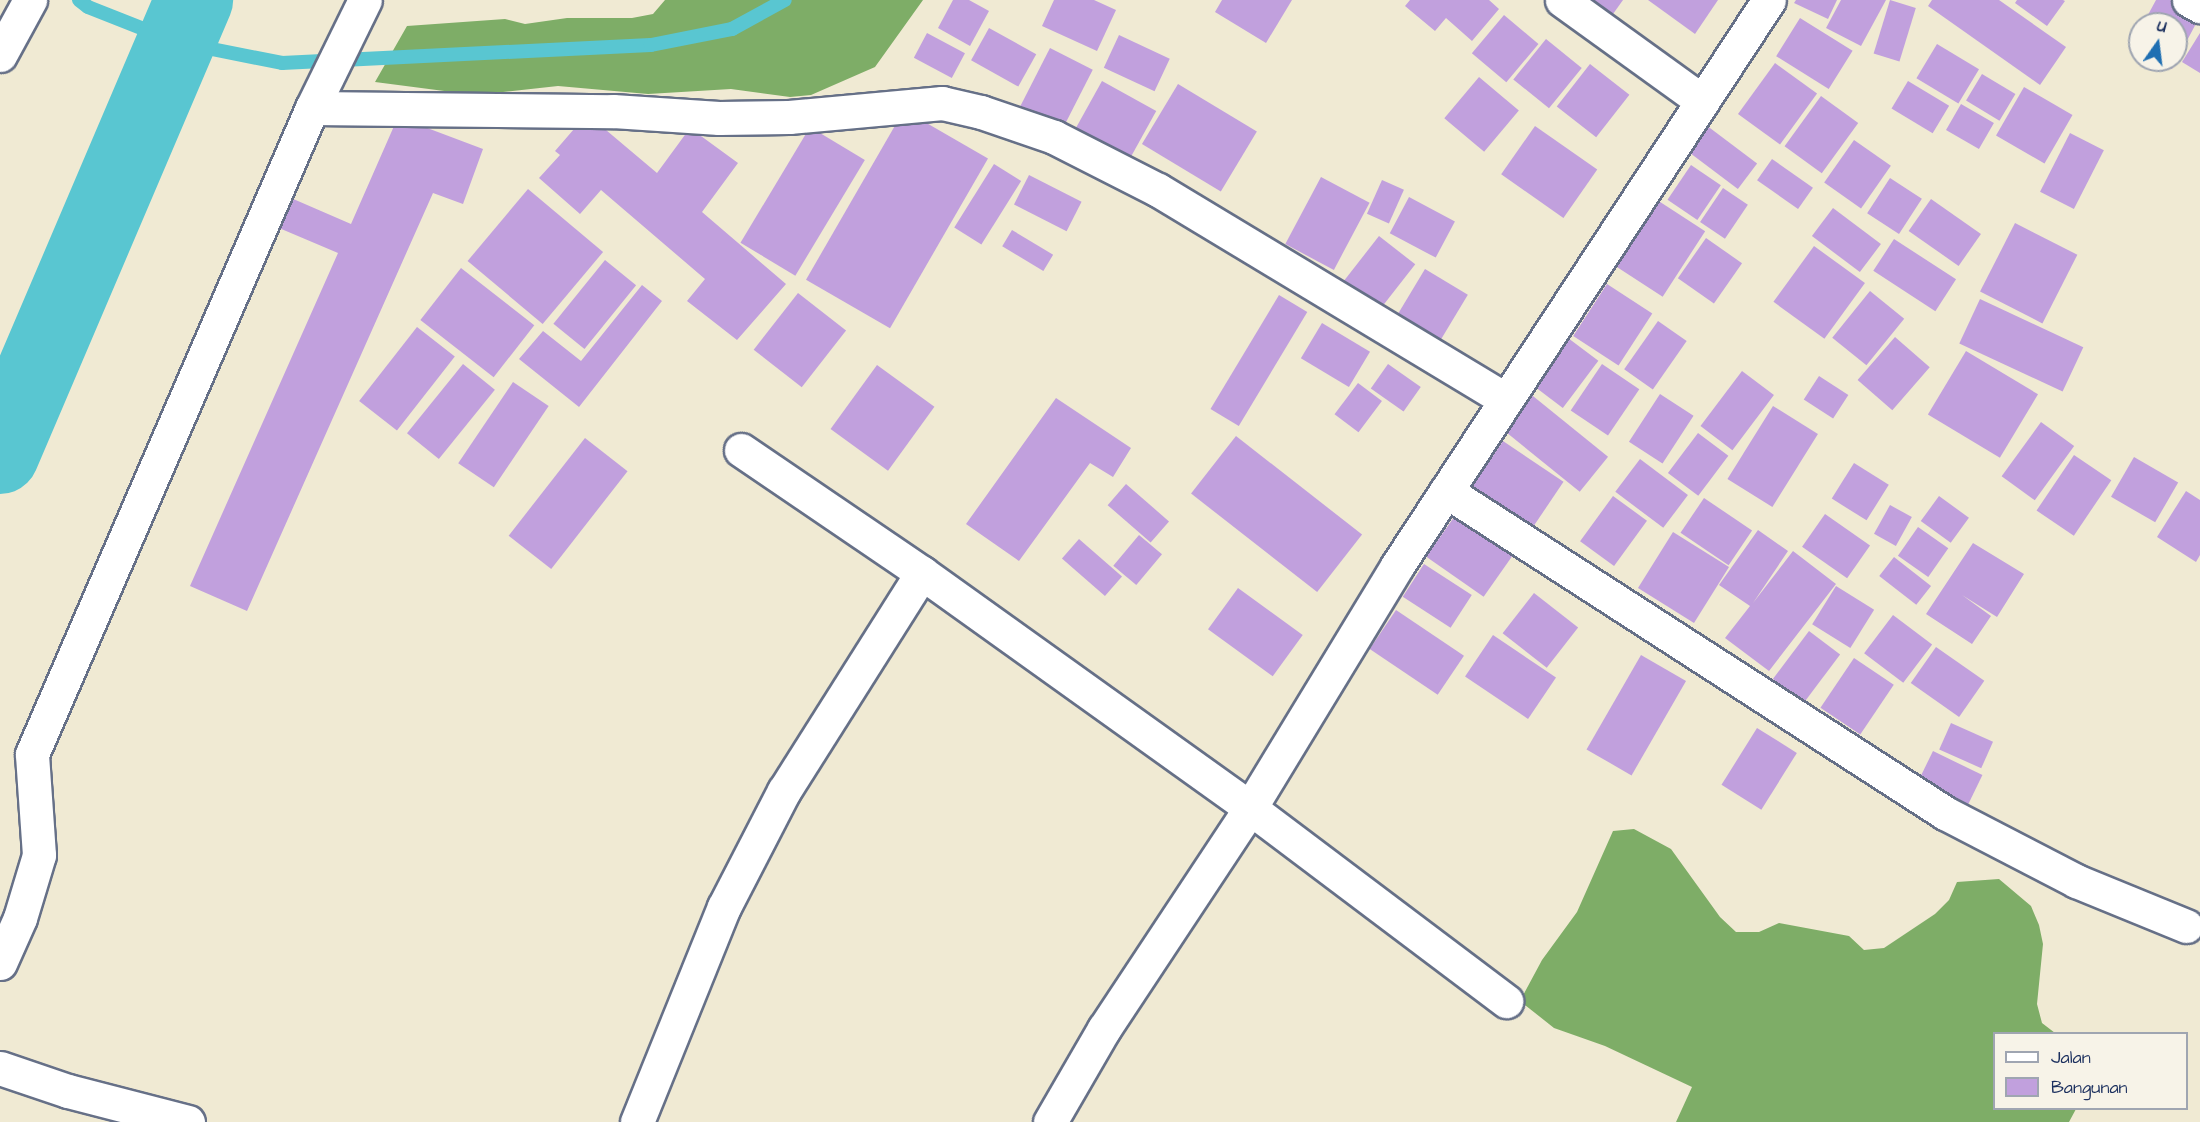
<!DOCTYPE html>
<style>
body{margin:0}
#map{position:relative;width:2200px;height:1122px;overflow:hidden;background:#f0ead3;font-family:"Architects Daughter",sans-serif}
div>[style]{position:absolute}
.forest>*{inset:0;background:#7ead67}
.stream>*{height:14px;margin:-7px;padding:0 7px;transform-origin:7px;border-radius:7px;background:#59c6d1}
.river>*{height:78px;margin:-39px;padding:0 39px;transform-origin:39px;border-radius:39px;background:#59c6d1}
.building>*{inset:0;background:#c1a0dd;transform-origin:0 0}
.roads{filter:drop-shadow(2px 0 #667087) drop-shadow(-2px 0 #667087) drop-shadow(0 2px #667087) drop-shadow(0 -2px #667087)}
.street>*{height:33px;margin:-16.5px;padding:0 16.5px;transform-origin:16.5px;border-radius:16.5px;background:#fff}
span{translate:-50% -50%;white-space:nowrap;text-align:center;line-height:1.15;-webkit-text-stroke:4.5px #f7f3e8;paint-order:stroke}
.legend{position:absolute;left:1993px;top:1032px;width:195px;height:78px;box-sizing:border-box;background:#f7f3e8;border:2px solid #9fa5b1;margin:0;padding:8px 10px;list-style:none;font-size:18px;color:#1b2f5e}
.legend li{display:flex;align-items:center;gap:12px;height:30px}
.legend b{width:30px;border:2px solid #9fa5b1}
.north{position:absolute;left:2128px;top:12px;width:60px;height:60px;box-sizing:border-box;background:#f7f3e8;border:2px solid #9fa5b1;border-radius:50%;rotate:14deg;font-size:16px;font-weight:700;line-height:24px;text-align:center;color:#1b2f5e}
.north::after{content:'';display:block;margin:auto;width:21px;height:27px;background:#1f6fb2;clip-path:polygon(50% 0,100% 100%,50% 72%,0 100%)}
</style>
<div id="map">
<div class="forest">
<i style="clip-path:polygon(665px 0,923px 0,875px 67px,811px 95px,790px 97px,731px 89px,648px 94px,558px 86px,475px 95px,375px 82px,407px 26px,505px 19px,525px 24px,567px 18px,632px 18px,653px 14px)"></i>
<i style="clip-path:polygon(1634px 829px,1671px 849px,1720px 917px,1736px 932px,1759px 932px,1779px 923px,1849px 936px,1864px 950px,1884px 948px,1935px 914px,1949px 900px,1957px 882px,1999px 879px,2031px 906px,2039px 925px,2043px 944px,2037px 1004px,2042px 1023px,2055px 1033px,1994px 1034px,1994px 1108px,2076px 1109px,2069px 1122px,1676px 1122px,1692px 1087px,1605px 1046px,1554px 1028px,1520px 1001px,1542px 960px,1577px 912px,1613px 831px)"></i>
</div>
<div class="stream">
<i style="left:79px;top:0;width:11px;rotate:38deg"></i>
<i style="left:88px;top:7px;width:96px;rotate:21.5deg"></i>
<i style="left:177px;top:42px;width:107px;rotate:11.3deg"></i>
<i style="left:282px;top:63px;width:369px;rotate:-2.8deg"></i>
<i style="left:651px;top:45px;width:83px;rotate:-11.2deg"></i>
<i style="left:732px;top:29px;width:60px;rotate:-28.7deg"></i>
</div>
<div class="river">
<i style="left:0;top:455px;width:495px;rotate:-66.9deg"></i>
</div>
<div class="building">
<i style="clip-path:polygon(953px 0,969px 0,989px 11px,970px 46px,938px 28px)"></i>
<i style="clip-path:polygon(1054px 0,1094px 0,1116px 10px,1097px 51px,1042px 26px)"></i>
<i style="clip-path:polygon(1222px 0,1292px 0,1266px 43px,1215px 12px)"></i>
<i style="clip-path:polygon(1410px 0,1489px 0,1499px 9px,1472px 41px,1446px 18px,1435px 31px,1405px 6px)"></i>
<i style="clip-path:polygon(1578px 0,1623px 0,1608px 21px)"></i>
<i style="clip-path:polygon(1648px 0,1718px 0,1695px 34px)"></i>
<i style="clip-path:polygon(1796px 0,1837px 0,1828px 19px,1794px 3px)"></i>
<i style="clip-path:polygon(1841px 0,1886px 0,1861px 46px,1826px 28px)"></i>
<i style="left:1890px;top:0;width:27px;height:56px;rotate:17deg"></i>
<i style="clip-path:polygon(1932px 0,1999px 0,2066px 47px,2040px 85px,1928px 6px)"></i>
<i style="clip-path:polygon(2017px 0,2063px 0,2065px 1px,2047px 26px,2015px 3px)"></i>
<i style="clip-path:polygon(2156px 0,2170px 0,2200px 16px,2172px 69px,2155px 60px,2176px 60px,2176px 24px,2143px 24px)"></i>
<i style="left:1504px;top:15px;width:45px;height:50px;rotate:40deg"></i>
<i style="left:1800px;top:18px;width:62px;height:45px;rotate:32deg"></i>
<i style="left:989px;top:28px;width:54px;height:37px;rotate:29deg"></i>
<i style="clip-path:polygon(2140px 30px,2140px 52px,2131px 47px)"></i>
<i style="left:927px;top:33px;width:43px;height:28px;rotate:28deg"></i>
<i style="clip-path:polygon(2200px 33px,2200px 73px,2182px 62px)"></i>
<i style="left:1119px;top:35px;width:56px;height:36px;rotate:25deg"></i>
<i style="left:1546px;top:39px;width:46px;height:52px;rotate:39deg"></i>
<i style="left:1937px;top:44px;width:49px;height:40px;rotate:31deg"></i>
<i style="left:1050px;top:48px;width:48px;height:66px;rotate:27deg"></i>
<i style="left:1775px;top:63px;width:52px;height:63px;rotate:36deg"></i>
<i style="left:1590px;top:64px;width:50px;height:54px;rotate:38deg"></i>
<i style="left:1982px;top:74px;width:39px;height:31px;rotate:31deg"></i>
<i style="left:1479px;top:77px;width:52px;height:54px;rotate:40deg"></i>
<i style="left:1102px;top:81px;width:62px;height:61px;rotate:29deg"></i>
<i style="left:1908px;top:81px;width:48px;height:32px;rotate:31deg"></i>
<i style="left:1178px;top:84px;width:92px;height:70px;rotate:31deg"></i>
<i style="left:2024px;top:87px;width:56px;height:56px;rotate:30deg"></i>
<i style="left:1821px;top:96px;width:46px;height:62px;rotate:36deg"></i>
<i style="left:1961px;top:104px;width:38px;height:30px;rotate:30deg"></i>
<i style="left:904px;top:110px;width:97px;height:196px;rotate:30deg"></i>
<i style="clip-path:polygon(587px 114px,657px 173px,690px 128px,738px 163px,702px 212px,786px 284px,737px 340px,687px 301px,705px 279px,601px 190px,580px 214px,539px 178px,560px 155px,555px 151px)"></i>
<i style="clip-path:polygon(398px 117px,483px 149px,463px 204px,433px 193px,247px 611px,190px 586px,338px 253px,279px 228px,291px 198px,351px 224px)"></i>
<i style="left:1702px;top:122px;width:69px;height:32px;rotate:37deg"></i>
<i style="left:1535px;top:126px;width:76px;height:59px;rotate:35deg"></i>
<i style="left:810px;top:127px;width:64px;height:135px;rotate:31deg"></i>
<i style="left:2070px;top:133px;width:38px;height:66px;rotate:27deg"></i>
<i style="left:1854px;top:140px;width:45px;height:52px;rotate:35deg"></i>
<i style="left:1772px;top:159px;width:50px;height:26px;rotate:35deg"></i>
<i style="left:994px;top:164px;width:32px;height:75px;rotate:32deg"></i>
<i style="left:1691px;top:165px;width:36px;height:42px;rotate:34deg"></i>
<i style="left:1029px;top:175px;width:59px;height:33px;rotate:27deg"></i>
<i style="left:1321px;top:177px;width:55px;height:76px;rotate:28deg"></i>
<i style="left:1890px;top:178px;width:38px;height:42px;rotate:33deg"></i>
<i style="left:1382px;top:180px;width:24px;height:37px;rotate:24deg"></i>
<i style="left:1723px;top:188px;width:30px;height:41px;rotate:34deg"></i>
<i style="left:528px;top:189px;width:98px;height:94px;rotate:40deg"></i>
<i style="left:1409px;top:197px;width:52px;height:41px;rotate:28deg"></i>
<i style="left:1654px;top:198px;width:61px;height:78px;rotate:33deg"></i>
<i style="left:1931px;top:199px;width:61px;height:39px;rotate:35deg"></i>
<i style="left:1833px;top:208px;width:60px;height:35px;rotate:37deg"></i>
<i style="left:2015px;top:223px;width:70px;height:77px;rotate:27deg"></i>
<i style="left:1012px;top:230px;width:48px;height:19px;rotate:31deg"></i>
<i style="left:1379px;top:236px;width:46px;height:60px;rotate:38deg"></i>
<i style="left:1706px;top:238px;width:44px;height:49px;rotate:35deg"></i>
<i style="left:1894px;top:239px;width:74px;height:38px;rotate:33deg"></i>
<i style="left:1814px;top:246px;width:63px;height:69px;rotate:36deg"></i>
<i style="left:605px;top:260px;width:40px;height:82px;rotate:39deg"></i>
<i style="left:461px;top:268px;width:93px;height:66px;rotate:38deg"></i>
<i style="left:1425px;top:269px;width:50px;height:64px;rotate:31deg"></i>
<i style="left:1607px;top:284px;width:54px;height:62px;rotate:33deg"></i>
<i style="clip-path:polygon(642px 285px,662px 301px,579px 407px,519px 359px,543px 331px,581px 361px)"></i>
<i style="left:1870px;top:291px;width:44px;height:60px;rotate:39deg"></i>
<i style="left:798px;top:293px;width:61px;height:72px;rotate:38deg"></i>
<i style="left:1279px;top:295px;width:33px;height:133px;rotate:31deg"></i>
<i style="left:1980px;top:299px;width:114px;height:49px;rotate:25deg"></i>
<i style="left:1658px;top:321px;width:35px;height:59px;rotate:35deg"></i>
<i style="left:1322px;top:323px;width:56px;height:41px;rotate:31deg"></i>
<i style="left:417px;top:327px;width:48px;height:94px;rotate:38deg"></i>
<i style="left:1895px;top:337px;width:46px;height:57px;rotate:41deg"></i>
<i style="left:1568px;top:338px;width:38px;height:59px;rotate:37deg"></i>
<i style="left:1966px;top:351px;width:84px;height:74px;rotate:31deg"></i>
<i style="left:463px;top:364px;width:41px;height:89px;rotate:39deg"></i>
<i style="left:1388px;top:364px;width:40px;height:30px;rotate:35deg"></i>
<i style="left:1602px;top:364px;width:45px;height:56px;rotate:34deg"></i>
<i style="left:877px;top:365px;width:71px;height:79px;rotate:36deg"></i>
<i style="left:1742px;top:371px;width:40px;height:69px;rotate:37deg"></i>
<i style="left:1819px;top:376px;width:35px;height:28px;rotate:33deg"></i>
<i style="left:513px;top:382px;width:43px;height:98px;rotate:34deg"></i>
<i style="left:1358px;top:383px;width:30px;height:39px;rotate:37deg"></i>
<i style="left:1528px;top:392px;width:103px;height:45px;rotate:39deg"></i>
<i style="left:1660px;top:394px;width:40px;height:57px;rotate:33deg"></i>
<i style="clip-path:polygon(1056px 398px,1131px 448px,1113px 477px,1090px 463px,1019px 561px,966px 524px)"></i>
<i style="left:1773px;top:406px;width:53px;height:86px;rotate:32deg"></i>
<i style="left:2041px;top:422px;width:41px;height:67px;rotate:36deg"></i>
<i style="left:1698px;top:433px;width:38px;height:50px;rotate:37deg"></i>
<i style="left:1236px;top:436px;width:160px;height:73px;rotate:38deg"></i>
<i style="left:585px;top:438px;width:54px;height:124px;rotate:38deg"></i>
<i style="left:1503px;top:441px;width:73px;height:60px;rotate:34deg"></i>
<i style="left:2074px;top:455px;width:45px;height:67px;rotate:34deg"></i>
<i style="left:2134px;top:457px;width:51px;height:46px;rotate:30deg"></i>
<i style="left:1640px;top:459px;width:60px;height:41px;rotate:37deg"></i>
<i style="left:1854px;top:463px;width:41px;height:42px;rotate:32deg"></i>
<i style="left:1126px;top:484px;width:57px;height:28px;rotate:41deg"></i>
<i style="clip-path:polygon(2186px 491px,2200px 500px,2200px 555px,2196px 562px,2157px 537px)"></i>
<i style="left:1613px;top:496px;width:42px;height:56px;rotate:36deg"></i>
<i style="left:1939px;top:496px;width:37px;height:31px;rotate:36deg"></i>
<i style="left:1704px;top:498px;width:58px;height:42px;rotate:34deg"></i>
<i style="left:1890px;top:505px;width:25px;height:33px;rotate:29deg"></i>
<i style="left:1459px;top:510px;width:70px;height:57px;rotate:35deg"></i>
<i style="left:1825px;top:514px;width:55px;height:40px;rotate:35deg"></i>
<i style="left:1918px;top:527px;width:37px;height:35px;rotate:35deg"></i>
<i style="clip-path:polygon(1758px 530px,1788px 551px,1753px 603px,1793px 551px,1836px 584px,1769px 671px,1725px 638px,1750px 606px,1719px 585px)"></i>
<i style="left:1673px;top:532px;width:66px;height:66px;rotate:32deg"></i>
<i style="left:1139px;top:535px;width:30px;height:40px;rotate:40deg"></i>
<i style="left:1079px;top:539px;width:57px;height:26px;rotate:41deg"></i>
<i style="clip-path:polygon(1973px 543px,2024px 574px,1997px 617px,1962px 595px,1991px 616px,1972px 644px,1926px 614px)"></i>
<i style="left:1894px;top:557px;width:47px;height:24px;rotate:38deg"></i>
<i style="left:1424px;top:564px;width:57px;height:39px;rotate:33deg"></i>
<i style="left:1836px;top:586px;width:45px;height:45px;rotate:32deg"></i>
<i style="left:1238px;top:588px;width:80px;height:51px;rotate:36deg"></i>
<i style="left:1534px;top:593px;width:56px;height:51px;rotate:38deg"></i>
<i style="left:1396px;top:610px;width:82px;height:47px;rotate:34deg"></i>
<i style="left:1893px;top:615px;width:49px;height:48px;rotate:37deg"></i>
<i style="left:1809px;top:631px;width:39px;height:60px;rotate:37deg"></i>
<i style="left:1493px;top:635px;width:76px;height:50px;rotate:34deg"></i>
<i style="left:1936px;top:647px;width:59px;height:44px;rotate:35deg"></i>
<i style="left:1641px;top:655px;width:52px;height:109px;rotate:30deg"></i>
<i style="left:1854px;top:658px;width:48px;height:60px;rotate:34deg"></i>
<i style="left:1951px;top:723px;width:46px;height:29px;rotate:24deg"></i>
<i style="left:1757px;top:728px;width:47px;height:67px;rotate:32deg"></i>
<i style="left:1933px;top:751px;width:55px;height:39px;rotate:26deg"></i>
</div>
<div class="roads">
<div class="street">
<i style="left:1562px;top:0;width:173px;rotate:35.8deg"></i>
<i style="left:2189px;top:0;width:13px;rotate:29deg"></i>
<i style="left:0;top:55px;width:63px;rotate:-61.4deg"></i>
<i style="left:312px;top:108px;width:301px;rotate:0.6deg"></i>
<i style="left:613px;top:111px;width:106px;rotate:3.8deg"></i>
<i style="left:719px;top:118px;width:70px;rotate:-0.8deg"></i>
<i style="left:789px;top:117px;width:154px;rotate:-5.2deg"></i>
<i style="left:942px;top:103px;width:40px;rotate:13deg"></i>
<i style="left:981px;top:112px;width:77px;rotate:18.9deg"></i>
<i style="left:1054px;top:137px;width:117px;rotate:27deg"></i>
<i style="left:1158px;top:190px;width:406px;rotate:31.1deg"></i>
<i style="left:741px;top:450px;width:219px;rotate:34.2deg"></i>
<i style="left:922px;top:573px;width:403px;rotate:35.6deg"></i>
<i style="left:1250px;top:808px;width:321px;rotate:37deg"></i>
<i style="left:1446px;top:491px;width:594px;rotate:32.83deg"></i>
<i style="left:1945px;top:813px;width:148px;rotate:27.4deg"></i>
<i style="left:2076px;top:881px;width:119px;rotate:22.2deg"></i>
<i style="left:0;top:963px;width:49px;rotate:-66deg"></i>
<i style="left:20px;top:918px;width:66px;rotate:-73.2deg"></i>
<i style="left:39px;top:855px;width:101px;rotate:-94deg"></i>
<i style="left:32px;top:754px;width:704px;rotate:-66.57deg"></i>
<i style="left:312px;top:108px;width:120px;rotate:-63.9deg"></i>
<i style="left:0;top:1068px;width:72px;rotate:18.7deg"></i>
<i style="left:68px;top:1091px;width:124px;rotate:14.5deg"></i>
<i style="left:637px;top:1122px;width:232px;rotate:-68deg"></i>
<i style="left:724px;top:907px;width:131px;rotate:-62.7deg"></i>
<i style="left:784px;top:791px;width:258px;rotate:-57.7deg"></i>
<i style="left:1050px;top:1122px;width:108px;rotate:-59.9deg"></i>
<i style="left:1104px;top:1029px;width:265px;rotate:-56.5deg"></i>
<i style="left:1250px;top:808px;width:283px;rotate:-58.7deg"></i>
<i style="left:1397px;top:566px;width:677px;rotate:-56.69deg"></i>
</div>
</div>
<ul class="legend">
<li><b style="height:8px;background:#fff"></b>Jalan</li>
<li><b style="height:16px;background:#c1a0dd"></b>Bangunan</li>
</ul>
<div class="north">U</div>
</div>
